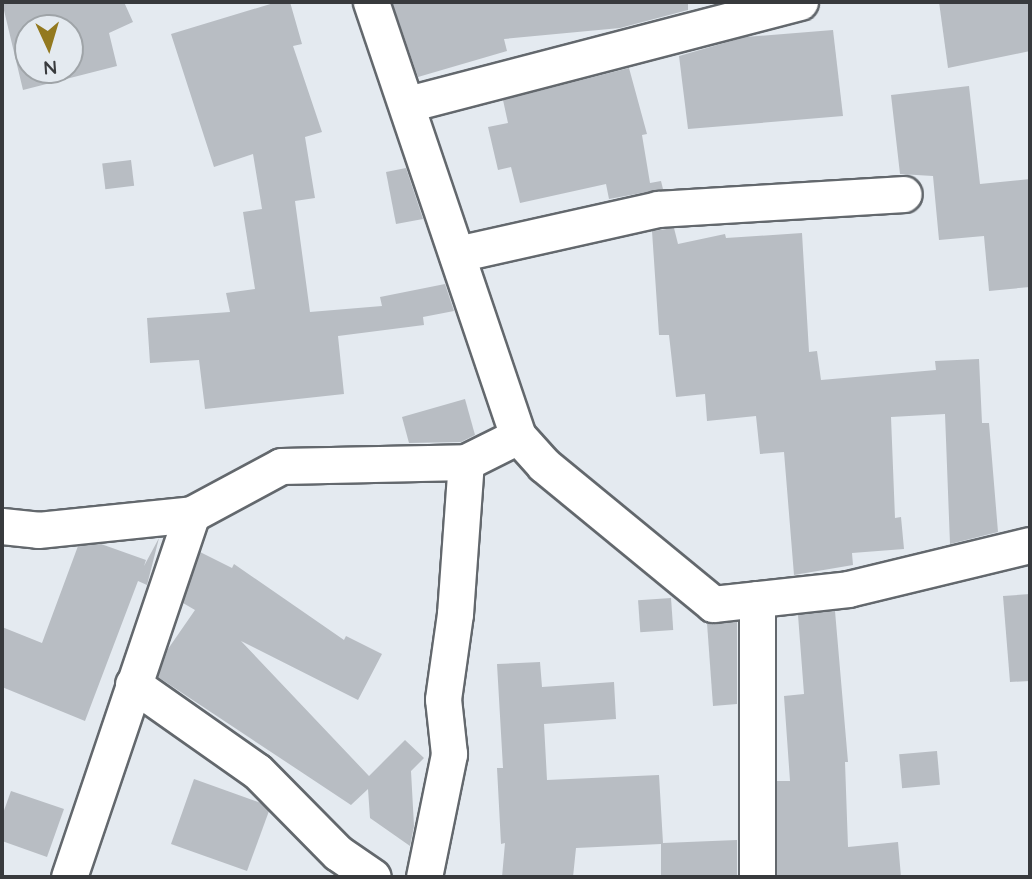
<!DOCTYPE html>
<style>
body{margin:0}
#map{position:relative;width:1032px;height:879px;overflow:hidden;background:#e4eaf0;font-family:Quicksand,sans-serif}
div>[style]{position:absolute}
.building>*{inset:0;background:#b8bdc3;transform-origin:0 0}
.roads{filter:drop-shadow(2px 0 #63686d) drop-shadow(-2px 0 #63686d) drop-shadow(0 2px #63686d) drop-shadow(0 -2px #63686d)}
.minor>*{height:35px;margin:-17.5px;padding:0 17.5px;transform-origin:17.5px;border-radius:17.5px;background:#fff}
span{translate:-50% -50%;white-space:nowrap;text-align:center;line-height:1.15;-webkit-text-stroke:5px #e4eaf0;paint-order:stroke}
.frame{position:absolute;inset:0;border:4px solid #383a3d;pointer-events:none}
.north{position:absolute;left:14px;top:14px;width:70px;height:70px;box-sizing:border-box;background:#e4eaf0;border:2px solid #9fa4a8;border-radius:50%;rotate:176deg;font-size:19px;font-weight:700;line-height:28px;text-align:center;color:#383a3d}
.north::after{content:'';display:block;margin:auto;width:24px;height:32px;background:#93791f;clip-path:polygon(50% 0,100% 100%,50% 72%,0 100%)}
</style>
<div id="map">
<div class="building">
<i style="clip-path:polygon(evenodd,2px 2px,124px 2px,133px 22px,109px 33px,117px 66px,23px 90px,2px 2px,28px 28px,70px 28px,70px 70px,28px 70px,28px 28px)"></i>
<i style="clip-path:polygon(277px 2px,290px 2px,302px 44px,293px 46px,322px 132px,305px 137px,315px 198px,295px 201px,310px 312px,382px 306px,380px 297px,445px 284px,454px 311px,423px 317px,424px 325px,338px 336px,344px 394px,205px 409px,199px 360px,150px 363px,147px 318px,230px 312px,226px 293px,255px 289px,243px 212px,262px 209px,253px 154px,214px 167px,171px 34px)"></i>
<i style="clip-path:polygon(392px 2px,688px 2px,688px 10px,620px 28px,504px 39px,507px 51px,418px 77px)"></i>
<i style="clip-path:polygon(939px 2px,1030px 2px,1030px 51px,948px 68px)"></i>
<i style="clip-path:polygon(833px 30px,843px 116px,688px 129px,679px 56px,745px 37px)"></i>
<i style="clip-path:polygon(629px 68px,647px 134px,642px 135px,650px 183px,661px 181px,663px 189px,609px 199px,606px 184px,520px 203px,511px 167px,498px 170px,488px 127px,508px 123px,503px 100px)"></i>
<i style="clip-path:polygon(969px 86px,980px 184px,1030px 179px,1030px 287px,989px 291px,984px 236px,939px 240px,933px 176px,900px 174px,891px 95px)"></i>
<i style="left:131px;top:160px;width:26px;height:29px;rotate:83deg"></i>
<i style="clip-path:polygon(406px 168px,423px 219px,396px 224px,386px 172px)"></i>
<i style="clip-path:polygon(674px 228px,678px 244px,725px 234px,726px 238px,802px 233px,809px 352px,817px 351px,821px 380px,936px 370px,935px 361px,979px 359px,982px 423px,989px 423px,998px 532px,950px 544px,945px 414px,891px 417px,895px 518px,901px 517px,904px 549px,852px 553px,853px 565px,794px 575px,784px 452px,760px 454px,756px 416px,707px 421px,705px 394px,676px 397px,669px 335px,659px 335px,652px 231px)"></i>
<i style="clip-path:polygon(465px 399px,475px 435px,461px 442px,409px 443px,402px 417px)"></i>
<i style="clip-path:polygon(159px 538px,147px 585px,138px 581px,85px 721px,2px 687px,2px 627px,42px 643px,78px 546px,101px 544px,146px 560px,144px 566px)"></i>
<i style="clip-path:polygon(200px 552px,232px 568px,234px 564px,344px 640px,346px 636px,382px 654px,358px 700px,241px 641px,369px 776px,405px 740px,424px 758px,411px 771px,414px 826px,410px 846px,370px 818px,368px 789px,351px 805px,158px 677px,168px 649px,195px 610px,183px 603px)"></i>
<i style="clip-path:polygon(1030px 594px,1030px 681px,1010px 682px,1003px 596px)"></i>
<i style="left:671px;top:598px;width:32px;height:33px;rotate:86deg"></i>
<i style="clip-path:polygon(835px 611px,848px 762px,845px 762px,848px 847px,898px 842px,901px 877px,777px 877px,777px 781px,790px 781px,784px 696px,804px 694px,798px 615px)"></i>
<i style="clip-path:polygon(737px 622px,737px 704px,713px 706px,707px 623px)"></i>
<i style="clip-path:polygon(540px 662px,542px 687px,614px 682px,616px 719px,544px 724px,547px 780px,659px 775px,663px 843px,737px 840px,737px 877px,661px 877px,661px 844px,576px 848px,573px 877px,502px 877px,505px 843px,501px 844px,497px 768px,503px 768px,497px 664px)"></i>
<i style="left:937px;top:751px;width:34px;height:38px;rotate:85deg"></i>
<i style="clip-path:polygon(194px 779px,261px 803px,269px 811px,247px 871px,171px 844px)"></i>
<i style="clip-path:polygon(11px 791px,64px 809px,47px 857px,2px 841px,2px 816px)"></i>
</div>
<div class="roads">
<div class="minor">
<i style="left:371px;top:2px;width:458px;rotate:71.3deg"></i>
<i style="left:408px;top:104px;width:405px;rotate:-14.6deg"></i>
<i style="left:457px;top:254px;width:206px;rotate:-12.6deg"></i>
<i style="left:658px;top:209px;width:246px;rotate:-3.5deg"></i>
<i style="left:2px;top:526px;width:36px;rotate:6deg"></i>
<i style="left:38px;top:530px;width:155px;rotate:-5.9deg"></i>
<i style="left:757px;top:599px;width:278px;rotate:90deg"></i>
<i style="left:133px;top:684px;width:151px;rotate:35.1deg"></i>
<i style="left:257px;top:771px;width:115px;rotate:45.4deg"></i>
<i style="left:338px;top:853px;width:42px;rotate:34.4deg"></i>
<i style="left:69px;top:877px;width:383px;rotate:-71.3deg"></i>
<i style="left:192px;top:514px;width:101px;rotate:-28.3deg"></i>
<i style="left:281px;top:466px;width:185px;rotate:-1.2deg"></i>
<i style="left:466px;top:462px;width:58px;rotate:-26.6deg"></i>
<i style="left:518px;top:436px;width:39px;rotate:48deg"></i>
<i style="left:544px;top:465px;width:219px;rotate:39.4deg"></i>
<i style="left:713px;top:604px;width:136px;rotate:-6.3deg"></i>
<i style="left:848px;top:589px;width:187px;rotate:-13.6deg"></i>
<i style="left:424px;top:877px;width:126px;rotate:-78.5deg"></i>
<i style="left:449px;top:754px;width:55px;rotate:-96.2deg"></i>
<i style="left:443px;top:699px;width:86px;rotate:-82deg"></i>
<i style="left:455px;top:614px;width:152px;rotate:-85.9deg"></i>
</div>
</div>
<div class="frame"></div>
<div class="north">N</div>
</div>
